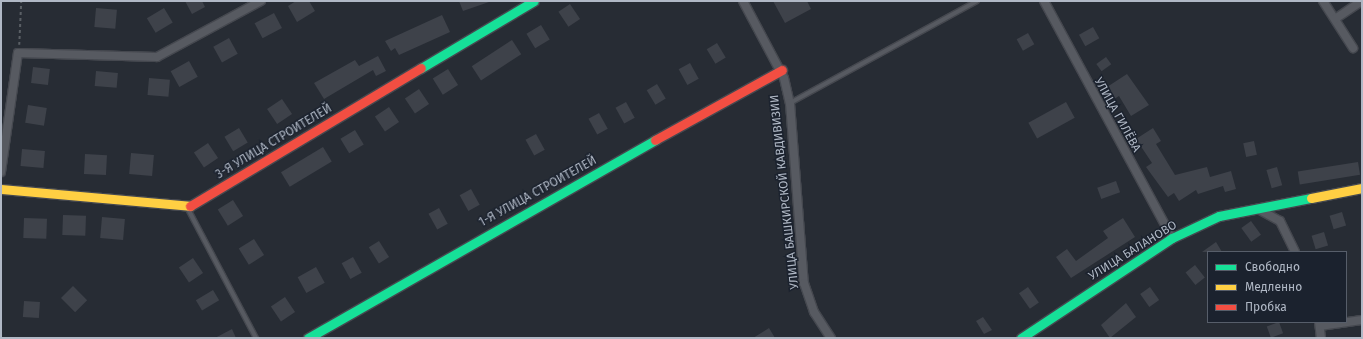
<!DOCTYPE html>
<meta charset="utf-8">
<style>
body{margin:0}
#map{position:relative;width:1363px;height:339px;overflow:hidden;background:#272c34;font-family:"Fira Sans",sans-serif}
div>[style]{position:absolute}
.building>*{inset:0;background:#3e424a;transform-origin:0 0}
.path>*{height:1.5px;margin-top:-0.75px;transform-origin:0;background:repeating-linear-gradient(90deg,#5a5f65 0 3px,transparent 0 6px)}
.roads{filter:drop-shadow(1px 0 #45484f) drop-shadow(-1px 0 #45484f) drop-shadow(0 1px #45484f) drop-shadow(0 -1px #45484f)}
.lane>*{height:4px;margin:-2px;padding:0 2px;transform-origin:2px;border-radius:2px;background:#575a61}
.street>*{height:8px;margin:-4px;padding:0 4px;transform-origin:4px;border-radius:4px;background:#575a61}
.fast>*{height:9px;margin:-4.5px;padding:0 4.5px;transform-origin:4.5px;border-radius:4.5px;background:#16e098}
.slow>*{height:9px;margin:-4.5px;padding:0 4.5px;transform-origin:4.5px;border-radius:4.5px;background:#ffcf43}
.jam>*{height:9px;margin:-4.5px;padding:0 4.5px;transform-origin:4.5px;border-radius:4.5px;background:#f24e42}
span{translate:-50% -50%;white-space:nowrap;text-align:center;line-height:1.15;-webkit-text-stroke:3px #1b222e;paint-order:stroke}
.street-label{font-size:12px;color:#b0b8c5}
.frame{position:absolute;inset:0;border:2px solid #b0b8c5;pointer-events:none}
.legend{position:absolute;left:1207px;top:251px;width:140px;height:72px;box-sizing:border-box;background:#1b222e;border:1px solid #575e6a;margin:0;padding:5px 7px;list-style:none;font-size:12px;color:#b0b8c5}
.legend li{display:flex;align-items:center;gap:8px;height:20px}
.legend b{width:20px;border:1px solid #575e6a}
</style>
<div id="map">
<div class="building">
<i style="clip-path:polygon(185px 1px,202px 1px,205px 7px,192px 14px)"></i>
<i style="clip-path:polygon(296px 1px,309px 1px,315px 11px,297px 22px,288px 6px)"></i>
<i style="clip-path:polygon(459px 1px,489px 1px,489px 2px,463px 11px)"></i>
<i style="clip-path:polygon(773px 1px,807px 1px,811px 9px,785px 23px)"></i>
<i style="left:570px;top:4px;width:18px;height:14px;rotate:56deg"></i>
<i style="left:96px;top:8px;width:21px;height:19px;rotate:5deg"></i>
<i style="left:164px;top:8px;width:17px;height:20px;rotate:59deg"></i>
<i style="left:274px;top:13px;width:17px;height:22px;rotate:62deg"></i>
<i style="clip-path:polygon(442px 15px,450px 32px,399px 55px,395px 48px,391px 51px,385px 41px)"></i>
<i style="left:541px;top:25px;width:17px;height:17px;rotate:59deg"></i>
<i style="left:1093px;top:27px;width:13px;height:16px;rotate:61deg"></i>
<i style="left:1028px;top:33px;width:13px;height:13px;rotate:61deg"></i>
<i style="left:229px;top:38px;width:18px;height:18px;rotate:61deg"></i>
<i style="left:512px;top:40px;width:17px;height:48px;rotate:57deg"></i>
<i style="left:717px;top:43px;width:17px;height:12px;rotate:59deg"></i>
<i style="clip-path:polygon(378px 56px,386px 71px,376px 76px,373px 70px,324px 99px,314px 83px,355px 60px,359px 66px)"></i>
<i style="left:1106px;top:57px;width:9px;height:12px;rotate:54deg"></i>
<i style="left:189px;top:61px;width:18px;height:21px;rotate:61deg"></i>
<i style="left:690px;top:63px;width:18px;height:13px;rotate:61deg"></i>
<i style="left:33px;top:67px;width:17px;height:16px;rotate:7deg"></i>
<i style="left:448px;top:69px;width:19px;height:18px;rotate:58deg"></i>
<i style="left:96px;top:71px;width:22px;height:15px;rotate:5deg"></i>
<i style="clip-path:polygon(1127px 74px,1149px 105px,1131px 116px,1119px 96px,1114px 99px,1107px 87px)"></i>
<i style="left:149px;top:78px;width:21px;height:17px;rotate:5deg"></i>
<i style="left:657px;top:84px;width:17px;height:12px;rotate:59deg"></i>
<i style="left:419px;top:89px;width:18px;height:17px;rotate:56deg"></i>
<i style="left:282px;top:99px;width:18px;height:18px;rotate:56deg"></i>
<i style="left:626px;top:102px;width:18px;height:12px;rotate:61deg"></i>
<i style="left:1066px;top:102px;width:18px;height:43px;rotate:61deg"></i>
<i style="left:28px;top:105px;width:19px;height:18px;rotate:9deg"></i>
<i style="left:389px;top:107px;width:18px;height:17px;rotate:56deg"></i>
<i style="left:599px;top:113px;width:18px;height:12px;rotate:61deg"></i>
<i style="left:239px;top:128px;width:17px;height:17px;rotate:59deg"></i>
<i style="clip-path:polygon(1153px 128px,1161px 141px,1156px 144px,1175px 175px,1207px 167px,1210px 177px,1231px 171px,1236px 189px,1225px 192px,1223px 186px,1198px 194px,1196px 190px,1179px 201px,1174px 193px,1168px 197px,1146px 167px,1152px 163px,1136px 139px)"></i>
<i style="left:355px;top:130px;width:17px;height:17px;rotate:59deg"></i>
<i style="left:536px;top:134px;width:18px;height:12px;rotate:61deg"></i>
<i style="left:1254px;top:141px;width:14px;height:11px;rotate:78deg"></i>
<i style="left:208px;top:143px;width:18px;height:17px;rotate:56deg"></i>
<i style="left:323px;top:147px;width:17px;height:49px;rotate:59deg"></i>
<i style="left:22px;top:149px;width:23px;height:17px;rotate:5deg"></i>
<i style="left:131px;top:153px;width:23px;height:21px;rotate:5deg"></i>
<i style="left:85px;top:154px;width:22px;height:20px;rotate:3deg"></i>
<i style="left:1358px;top:162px;width:13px;height:61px;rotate:81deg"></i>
<i style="left:1277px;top:167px;width:19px;height:11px;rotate:74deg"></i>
<i style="left:1116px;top:181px;width:12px;height:20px;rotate:70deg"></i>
<i style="left:471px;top:189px;width:18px;height:13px;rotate:61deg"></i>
<i style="left:233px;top:200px;width:19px;height:18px;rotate:58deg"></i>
<i style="left:439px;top:208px;width:18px;height:12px;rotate:61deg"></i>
<i style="left:1342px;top:212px;width:14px;height:13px;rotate:73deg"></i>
<i style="left:63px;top:215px;width:23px;height:20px;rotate:2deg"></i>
<i style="left:102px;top:217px;width:23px;height:21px;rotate:5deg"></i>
<i style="left:24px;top:218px;width:23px;height:20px;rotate:2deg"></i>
<i style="clip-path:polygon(1123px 218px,1135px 237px,1071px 278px,1056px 257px,1067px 249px,1076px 261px,1108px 238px,1103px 231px)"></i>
<i style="left:1251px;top:221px;width:17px;height:12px;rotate:54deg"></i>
<i style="left:1324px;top:232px;width:14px;height:13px;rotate:73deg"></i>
<i style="left:254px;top:239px;width:19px;height:18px;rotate:58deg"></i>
<i style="left:379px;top:241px;width:19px;height:12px;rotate:58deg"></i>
<i style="clip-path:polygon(1216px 242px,1222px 252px,1202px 252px)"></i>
<i style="left:353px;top:257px;width:18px;height:13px;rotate:61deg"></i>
<i style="left:193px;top:258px;width:18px;height:17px;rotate:56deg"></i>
<i style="left:1195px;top:265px;width:16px;height:12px;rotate:52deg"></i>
<i style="left:316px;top:267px;width:18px;height:21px;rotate:61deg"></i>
<i style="left:73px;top:286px;width:20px;height:17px;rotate:45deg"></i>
<i style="left:1028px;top:287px;width:19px;height:11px;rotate:55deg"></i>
<i style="left:1150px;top:287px;width:16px;height:12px;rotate:55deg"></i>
<i style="left:213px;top:290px;width:12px;height:20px;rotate:59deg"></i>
<i style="left:285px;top:297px;width:18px;height:17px;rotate:56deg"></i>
<i style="left:24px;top:301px;width:16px;height:16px;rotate:4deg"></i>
<i style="clip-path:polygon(1126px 303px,1136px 317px,1110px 338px,1101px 325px)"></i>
<i style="clip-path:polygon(983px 317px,992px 330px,984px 334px,976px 321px)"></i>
<i style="left:1279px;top:322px;width:12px;height:13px;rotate:70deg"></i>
<i style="clip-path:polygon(769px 328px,775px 338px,753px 338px)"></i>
<i style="clip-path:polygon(232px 329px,236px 338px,215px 338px)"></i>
</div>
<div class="path">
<i style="left:19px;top:45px;width:44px;rotate:-87.4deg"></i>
</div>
<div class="roads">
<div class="lane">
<i style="left:790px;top:103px;width:213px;rotate:-28.6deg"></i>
<i style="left:188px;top:209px;width:146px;rotate:62.2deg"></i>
</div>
<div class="street">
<i style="left:743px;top:1px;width:87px;rotate:62deg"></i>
<i style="left:784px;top:78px;width:26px;rotate:77deg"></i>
<i style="left:790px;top:103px;width:181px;rotate:85.6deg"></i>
<i style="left:804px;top:283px;width:31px;rotate:71deg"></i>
<i style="left:814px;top:312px;width:31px;rotate:57deg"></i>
<i style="left:1044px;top:1px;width:269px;rotate:61.6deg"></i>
<i style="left:1323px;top:1px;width:56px;rotate:57.4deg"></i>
<i style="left:1335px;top:19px;width:32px;rotate:-34deg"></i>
<i style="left:1px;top:172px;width:120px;rotate:-81.9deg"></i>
<i style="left:18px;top:53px;width:139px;rotate:1.6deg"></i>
<i style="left:157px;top:57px;width:118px;rotate:-28.3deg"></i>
<i style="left:1258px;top:209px;width:25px;rotate:29deg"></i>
<i style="left:1280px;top:221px;width:34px;rotate:64deg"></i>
<i style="left:1319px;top:322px;width:16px;rotate:83deg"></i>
<i style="left:1320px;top:326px;width:42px;rotate:-8.1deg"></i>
</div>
<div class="fast">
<i style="left:421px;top:68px;width:131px;rotate:-30.7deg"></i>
<i style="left:308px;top:338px;width:400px;rotate:-29.7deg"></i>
<i style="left:1021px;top:338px;width:181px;rotate:-33.5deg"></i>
<i style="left:1172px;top:238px;width:52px;rotate:-25.1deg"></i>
<i style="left:1219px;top:216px;width:94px;rotate:-11.1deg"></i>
</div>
<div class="slow">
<i style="left:1px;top:189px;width:190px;rotate:5.1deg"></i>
<i style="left:1311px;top:198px;width:52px;rotate:-11.1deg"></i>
</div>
<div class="jam">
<i style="left:655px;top:140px;width:145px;rotate:-28.9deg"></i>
<i style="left:190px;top:206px;width:269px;rotate:-30.9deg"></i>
</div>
</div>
<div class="street-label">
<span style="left:1117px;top:115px;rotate:61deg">УЛИЦА ГИЛЁВА</span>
<span style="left:274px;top:142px;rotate:-31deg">3-Я УЛИЦА СТРОИТЕЛЕЙ</span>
<span style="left:538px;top:192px;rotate:-29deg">1-Я УЛИЦА СТРОИТЕЛЕЙ</span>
<span style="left:785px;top:192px;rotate:-96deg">УЛИЦА БАШКИРСКОЙ КАВДИВИЗИИ</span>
<span style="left:1133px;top:251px;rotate:-32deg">УЛИЦА БАЛАНОВО</span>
</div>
<div class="frame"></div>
<ul class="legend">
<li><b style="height:5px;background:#16e098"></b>Свободно</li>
<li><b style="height:5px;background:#ffcf43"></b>Медленно</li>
<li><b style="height:5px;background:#f24e42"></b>Пробка</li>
</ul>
</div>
